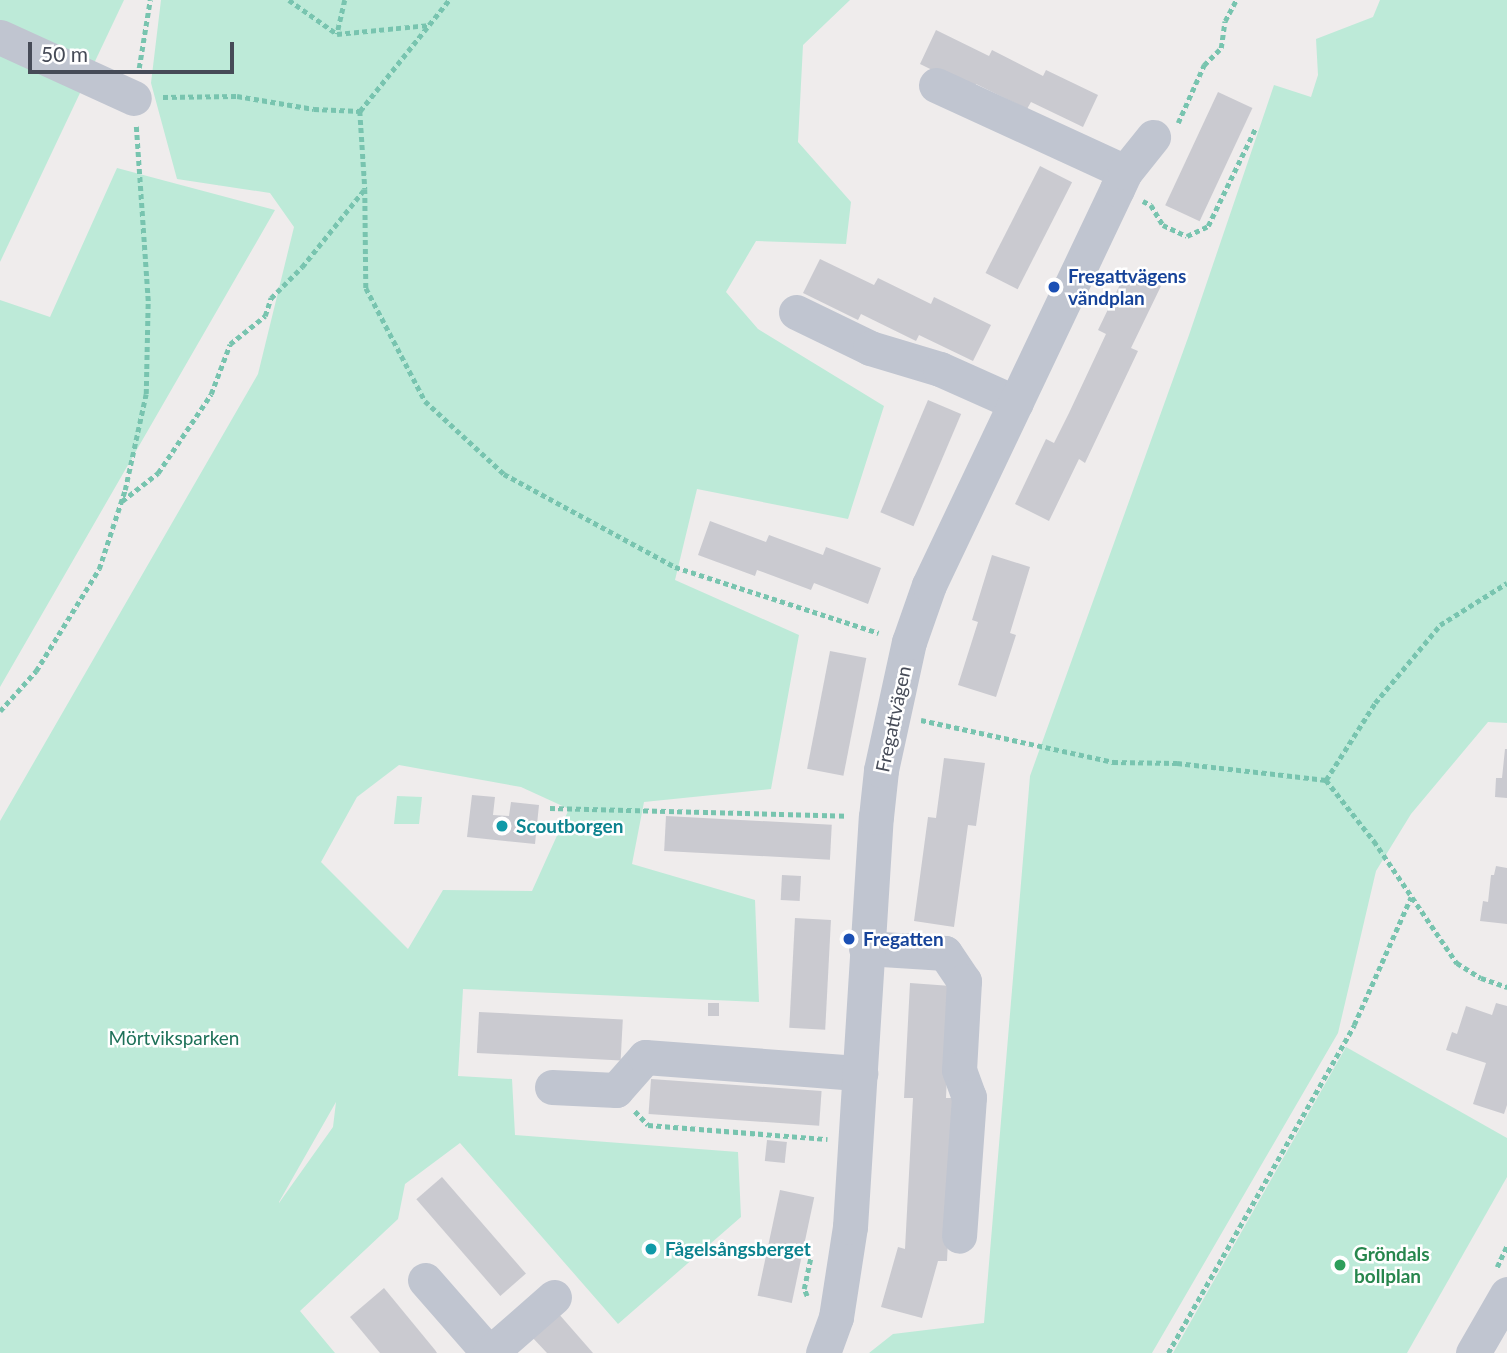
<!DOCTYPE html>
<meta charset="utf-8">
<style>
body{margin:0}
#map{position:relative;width:1507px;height:1353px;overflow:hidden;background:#efecec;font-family:Lato,sans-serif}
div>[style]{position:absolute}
.green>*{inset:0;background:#bdead8}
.building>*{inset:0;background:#cacad0;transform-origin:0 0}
.path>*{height:4.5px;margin-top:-2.25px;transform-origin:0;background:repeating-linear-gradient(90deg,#78c4af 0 5px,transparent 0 8.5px)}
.minor>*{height:35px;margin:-17.5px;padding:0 17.5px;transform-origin:17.5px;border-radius:17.5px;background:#c0c5d0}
.dots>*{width:19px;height:19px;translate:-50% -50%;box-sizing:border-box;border:4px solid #fff;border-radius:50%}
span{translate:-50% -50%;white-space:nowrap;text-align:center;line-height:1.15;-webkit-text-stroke:5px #fff;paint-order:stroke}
.transit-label{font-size:19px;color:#164399;font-weight:700}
.left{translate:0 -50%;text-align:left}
.street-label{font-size:19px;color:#464b57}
.culture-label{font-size:19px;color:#0d838f;font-weight:700}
.park-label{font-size:19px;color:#1e7159}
.leisure-label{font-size:19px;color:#27864d;font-weight:700}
.scale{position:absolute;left:28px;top:42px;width:206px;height:32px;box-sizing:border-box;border:4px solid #464b57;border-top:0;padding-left:9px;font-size:21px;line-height:24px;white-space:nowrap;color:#464b57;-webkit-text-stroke:5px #fff;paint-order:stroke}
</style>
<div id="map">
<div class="green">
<i style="clip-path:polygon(0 0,124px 0,0 262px)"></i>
<i style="clip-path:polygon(evenodd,161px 0,850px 0,803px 45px,798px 142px,851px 202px,846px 244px,756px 241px,726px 292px,758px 329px,884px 406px,848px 519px,697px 489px,675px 580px,799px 635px,771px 789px,644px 802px,632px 864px,755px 900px,759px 1002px,463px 989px,458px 1076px,512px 1079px,515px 1135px,738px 1152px,741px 1217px,618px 1324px,460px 1143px,405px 1184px,398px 1219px,300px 1311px,335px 1353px,0 1353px,0 821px,258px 374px,294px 227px,270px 193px,177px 179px,151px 83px,161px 0,399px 765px,521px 787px,569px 809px,532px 891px,443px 890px,408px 949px,321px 862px,357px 797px,399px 765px,161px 0,336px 1102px,333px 1127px,279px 1203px,279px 1202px,336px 1102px)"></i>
<i style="clip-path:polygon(1380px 0,1507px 0,1507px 723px,1488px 722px,1411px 814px,1376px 871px,1338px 1033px,1152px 1353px,869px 1353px,893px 1334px,984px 1323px,1030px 776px,1189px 335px,1274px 85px,1311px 97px,1318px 75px,1316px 39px,1373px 17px)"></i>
<i style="clip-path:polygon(117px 168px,275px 210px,0 687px,0 300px,50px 317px)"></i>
<i style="clip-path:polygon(397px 796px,422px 797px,419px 824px,394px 824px)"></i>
<i style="clip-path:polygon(1346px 1047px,1507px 1138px,1507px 1177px,1407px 1353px,1173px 1353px)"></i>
</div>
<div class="building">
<i style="clip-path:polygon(936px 30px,989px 56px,992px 50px,1043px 76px,1046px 70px,1098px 95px,1083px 127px,1031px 102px,1027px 109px,976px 84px,973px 90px,920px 64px)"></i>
<i style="left:1218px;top:92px;width:38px;height:125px;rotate:25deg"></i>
<i style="left:1040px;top:166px;width:36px;height:120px;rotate:27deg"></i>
<i style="clip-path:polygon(820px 259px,874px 285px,878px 278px,931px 304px,934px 297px,991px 325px,973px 361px,919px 335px,916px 341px,861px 314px,858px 320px,803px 293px)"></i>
<i style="clip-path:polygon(1127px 270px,1161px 286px,1131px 348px,1138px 351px,1085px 463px,1079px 459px,1049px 521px,1015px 504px,1046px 439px,1054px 443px,1069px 413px,1106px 334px,1098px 330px)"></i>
<i style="left:928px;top:400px;width:36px;height:122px;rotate:23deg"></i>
<i style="clip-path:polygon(710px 521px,766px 542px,769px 535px,823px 555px,826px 547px,881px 568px,868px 604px,814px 583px,811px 590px,757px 570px,755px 576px,698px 555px)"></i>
<i style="clip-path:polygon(992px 555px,1030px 567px,1010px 633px,1016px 635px,996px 697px,958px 685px,978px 622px,972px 620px)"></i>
<i style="left:830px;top:651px;width:37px;height:120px;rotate:11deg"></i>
<i style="clip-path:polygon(1505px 749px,1507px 749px,1507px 798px,1495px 797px,1496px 778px,1502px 778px)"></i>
<i style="clip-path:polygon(944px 758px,985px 763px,976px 826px,968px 825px,954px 927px,914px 921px,928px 817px,936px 818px)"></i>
<i style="clip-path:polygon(472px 795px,495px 797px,493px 815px,509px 816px,511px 802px,539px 805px,535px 844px,467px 837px)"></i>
<i style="left:666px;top:816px;width:166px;height:35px;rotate:3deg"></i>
<i style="clip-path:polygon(1496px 866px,1507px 868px,1507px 924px,1480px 921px,1483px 901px,1488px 902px,1491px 875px,1494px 875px)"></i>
<i style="left:782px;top:875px;width:19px;height:25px;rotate:3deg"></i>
<i style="left:795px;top:918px;width:36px;height:110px;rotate:3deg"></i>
<i style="clip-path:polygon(910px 983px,951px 986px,946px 1098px,955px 1098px,947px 1261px,938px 1261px,922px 1318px,881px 1307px,898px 1247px,905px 1249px,913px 1098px,904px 1098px)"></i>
<i style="left:708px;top:1003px;width:11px;height:13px"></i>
<i style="clip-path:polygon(1496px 1003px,1507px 1006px,1507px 1105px,1504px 1114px,1473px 1104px,1486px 1063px,1446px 1050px,1452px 1032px,1457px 1034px,1466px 1006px,1492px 1015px)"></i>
<i style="left:479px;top:1012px;width:144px;height:41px;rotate:3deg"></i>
<i style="left:651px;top:1079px;width:171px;height:35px;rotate:4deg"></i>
<i style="left:767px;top:1140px;width:20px;height:21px;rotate:6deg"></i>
<i style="left:442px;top:1177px;width:128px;height:34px;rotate:49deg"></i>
<i style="left:780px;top:1190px;width:35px;height:108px;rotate:12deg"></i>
<i style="clip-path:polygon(384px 1288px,435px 1350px,437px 1353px,380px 1353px,350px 1317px)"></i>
<i style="clip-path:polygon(558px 1313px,593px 1353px,547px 1353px,531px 1336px)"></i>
</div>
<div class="path">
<i style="left:289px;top:0;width:59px;rotate:35.3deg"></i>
<i style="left:345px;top:0;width:35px;rotate:103deg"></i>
<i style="left:337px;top:34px;width:91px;rotate:-5.6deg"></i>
<i style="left:139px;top:68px;width:69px;rotate:-80.8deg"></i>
<i style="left:163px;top:97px;width:74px;rotate:-0.8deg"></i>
<i style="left:237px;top:96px;width:78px;rotate:9.6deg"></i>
<i style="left:314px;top:109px;width:46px;rotate:2.5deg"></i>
<i style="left:360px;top:111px;width:142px;rotate:-51.3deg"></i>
<i style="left:360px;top:111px;width:78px;rotate:86.3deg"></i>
<i style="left:365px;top:189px;width:99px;rotate:89.4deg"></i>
<i style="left:366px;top:288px;width:127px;rotate:62.4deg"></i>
<i style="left:425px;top:401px;width:108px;rotate:42.7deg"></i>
<i style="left:504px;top:474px;width:195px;rotate:28.5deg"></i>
<i style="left:675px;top:567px;width:214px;rotate:17.9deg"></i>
<i style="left:1178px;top:123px;width:64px;rotate:-65.9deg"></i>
<i style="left:1204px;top:65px;width:24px;rotate:-45deg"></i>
<i style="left:1221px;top:48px;width:27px;rotate:-82deg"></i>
<i style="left:1225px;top:21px;width:24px;rotate:-62deg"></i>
<i style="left:1143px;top:201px;width:9px;rotate:27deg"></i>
<i style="left:1151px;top:205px;width:23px;rotate:59deg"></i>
<i style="left:1163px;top:225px;width:26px;rotate:25deg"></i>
<i style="left:1187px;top:236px;width:23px;rotate:-25deg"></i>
<i style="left:1208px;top:226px;width:110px;rotate:-64.1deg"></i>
<i style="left:122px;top:501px;width:46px;rotate:-37.9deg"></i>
<i style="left:158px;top:473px;width:95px;rotate:-56.1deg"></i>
<i style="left:211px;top:394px;width:53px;rotate:-69.2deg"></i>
<i style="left:230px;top:344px;width:45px;rotate:-38.7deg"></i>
<i style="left:265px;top:316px;width:19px;rotate:-72deg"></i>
<i style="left:271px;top:298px;width:44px;rotate:-45deg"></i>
<i style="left:302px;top:267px;width:99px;rotate:-51.2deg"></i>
<i style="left:0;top:711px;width:54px;rotate:-48deg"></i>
<i style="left:36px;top:671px;width:120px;rotate:-58.3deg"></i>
<i style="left:99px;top:569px;width:83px;rotate:-71.8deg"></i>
<i style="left:125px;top:490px;width:98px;rotate:-77.7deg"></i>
<i style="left:146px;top:394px;width:93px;rotate:-88.8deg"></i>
<i style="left:148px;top:301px;width:175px;rotate:-93.9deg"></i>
<i style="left:921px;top:720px;width:197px;rotate:12.3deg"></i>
<i style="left:1113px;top:762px;width:64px;rotate:0.9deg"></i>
<i style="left:1177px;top:763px;width:150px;rotate:6.5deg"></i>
<i style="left:1326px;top:780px;width:78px;rotate:51.8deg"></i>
<i style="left:1374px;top:841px;width:148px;rotate:55.8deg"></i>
<i style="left:1457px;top:963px;width:28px;rotate:32deg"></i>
<i style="left:1481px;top:978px;width:28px;rotate:19deg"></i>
<i style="left:1326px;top:780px;width:91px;rotate:-57.5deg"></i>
<i style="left:1375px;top:703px;width:102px;rotate:-50.2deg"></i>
<i style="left:1440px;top:625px;width:79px;rotate:-32.1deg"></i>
<i style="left:550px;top:808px;width:297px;rotate:1.5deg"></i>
<i style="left:635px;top:1111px;width:19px;rotate:47deg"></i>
<i style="left:648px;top:1125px;width:180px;rotate:4.5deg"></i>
<i style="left:1497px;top:1267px;width:23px;rotate:-65deg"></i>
<i style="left:807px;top:1296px;width:8px;rotate:-113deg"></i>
<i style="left:804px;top:1289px;width:33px;rotate:-78deg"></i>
<i style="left:1168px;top:1353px;width:377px;rotate:-60.4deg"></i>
<i style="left:1354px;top:1025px;width:140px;rotate:-66deg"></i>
</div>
<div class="minor">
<i style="left:0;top:37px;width:147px;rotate:24.5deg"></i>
<i style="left:936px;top:85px;width:208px;rotate:24.7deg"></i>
<i style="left:796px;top:312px;width:82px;rotate:25.9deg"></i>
<i style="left:870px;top:348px;width:73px;rotate:16.7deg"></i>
<i style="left:940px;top:369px;width:83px;rotate:24.1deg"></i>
<i style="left:866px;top:948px;width:79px;rotate:3.6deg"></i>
<i style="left:945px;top:953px;width:34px;rotate:56deg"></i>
<i style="left:964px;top:981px;width:89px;rotate:93.2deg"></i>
<i style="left:959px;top:1070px;width:29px;rotate:70deg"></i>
<i style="left:969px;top:1097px;width:139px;rotate:94.1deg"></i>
<i style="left:552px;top:1087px;width:64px;rotate:2.7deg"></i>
<i style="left:616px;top:1090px;width:44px;rotate:-48.7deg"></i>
<i style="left:645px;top:1057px;width:216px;rotate:4.3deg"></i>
<i style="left:425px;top:1280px;width:97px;rotate:48.8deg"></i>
<i style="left:490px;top:1353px;width:85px;rotate:-41.2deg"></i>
<i style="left:823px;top:1353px;width:38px;rotate:-70deg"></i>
<i style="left:836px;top:1317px;width:91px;rotate:-81.2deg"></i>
<i style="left:850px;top:1227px;width:411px;rotate:-86.4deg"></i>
<i style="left:876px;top:817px;width:47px;rotate:-83.9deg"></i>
<i style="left:881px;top:770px;width:131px;rotate:-77.7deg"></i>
<i style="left:909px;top:642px;width:60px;rotate:-70.7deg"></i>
<i style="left:929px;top:585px;width:438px;rotate:-64.6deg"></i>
<i style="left:1117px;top:189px;width:19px;rotate:-65deg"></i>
<i style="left:1125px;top:172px;width:45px;rotate:-51.3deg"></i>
<i style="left:1473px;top:1353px;width:68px;rotate:-60deg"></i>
</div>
<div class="dots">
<i style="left:1054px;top:287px;background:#1a4fb4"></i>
<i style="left:502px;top:826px;background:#0f9aa8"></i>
<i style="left:849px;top:939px;background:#1a4fb4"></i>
<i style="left:651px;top:1249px;background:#0f9aa8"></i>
<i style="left:1340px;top:1265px;background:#2e9e5b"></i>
</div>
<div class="transit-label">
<span class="left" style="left:1068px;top:287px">Fregattvägens<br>vändplan</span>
<span class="left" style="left:863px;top:939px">Fregatten</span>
</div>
<div class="street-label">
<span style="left:893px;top:719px;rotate:-78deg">Fregattvägen</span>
</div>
<div class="culture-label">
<span class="left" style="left:516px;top:826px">Scoutborgen</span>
<span class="left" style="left:665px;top:1249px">Fågelsångsberget</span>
</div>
<div class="park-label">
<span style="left:174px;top:1038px">Mörtviksparken</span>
</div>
<div class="leisure-label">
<span class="left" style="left:1354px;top:1265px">Gröndals<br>bollplan</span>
</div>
<div class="scale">50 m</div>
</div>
